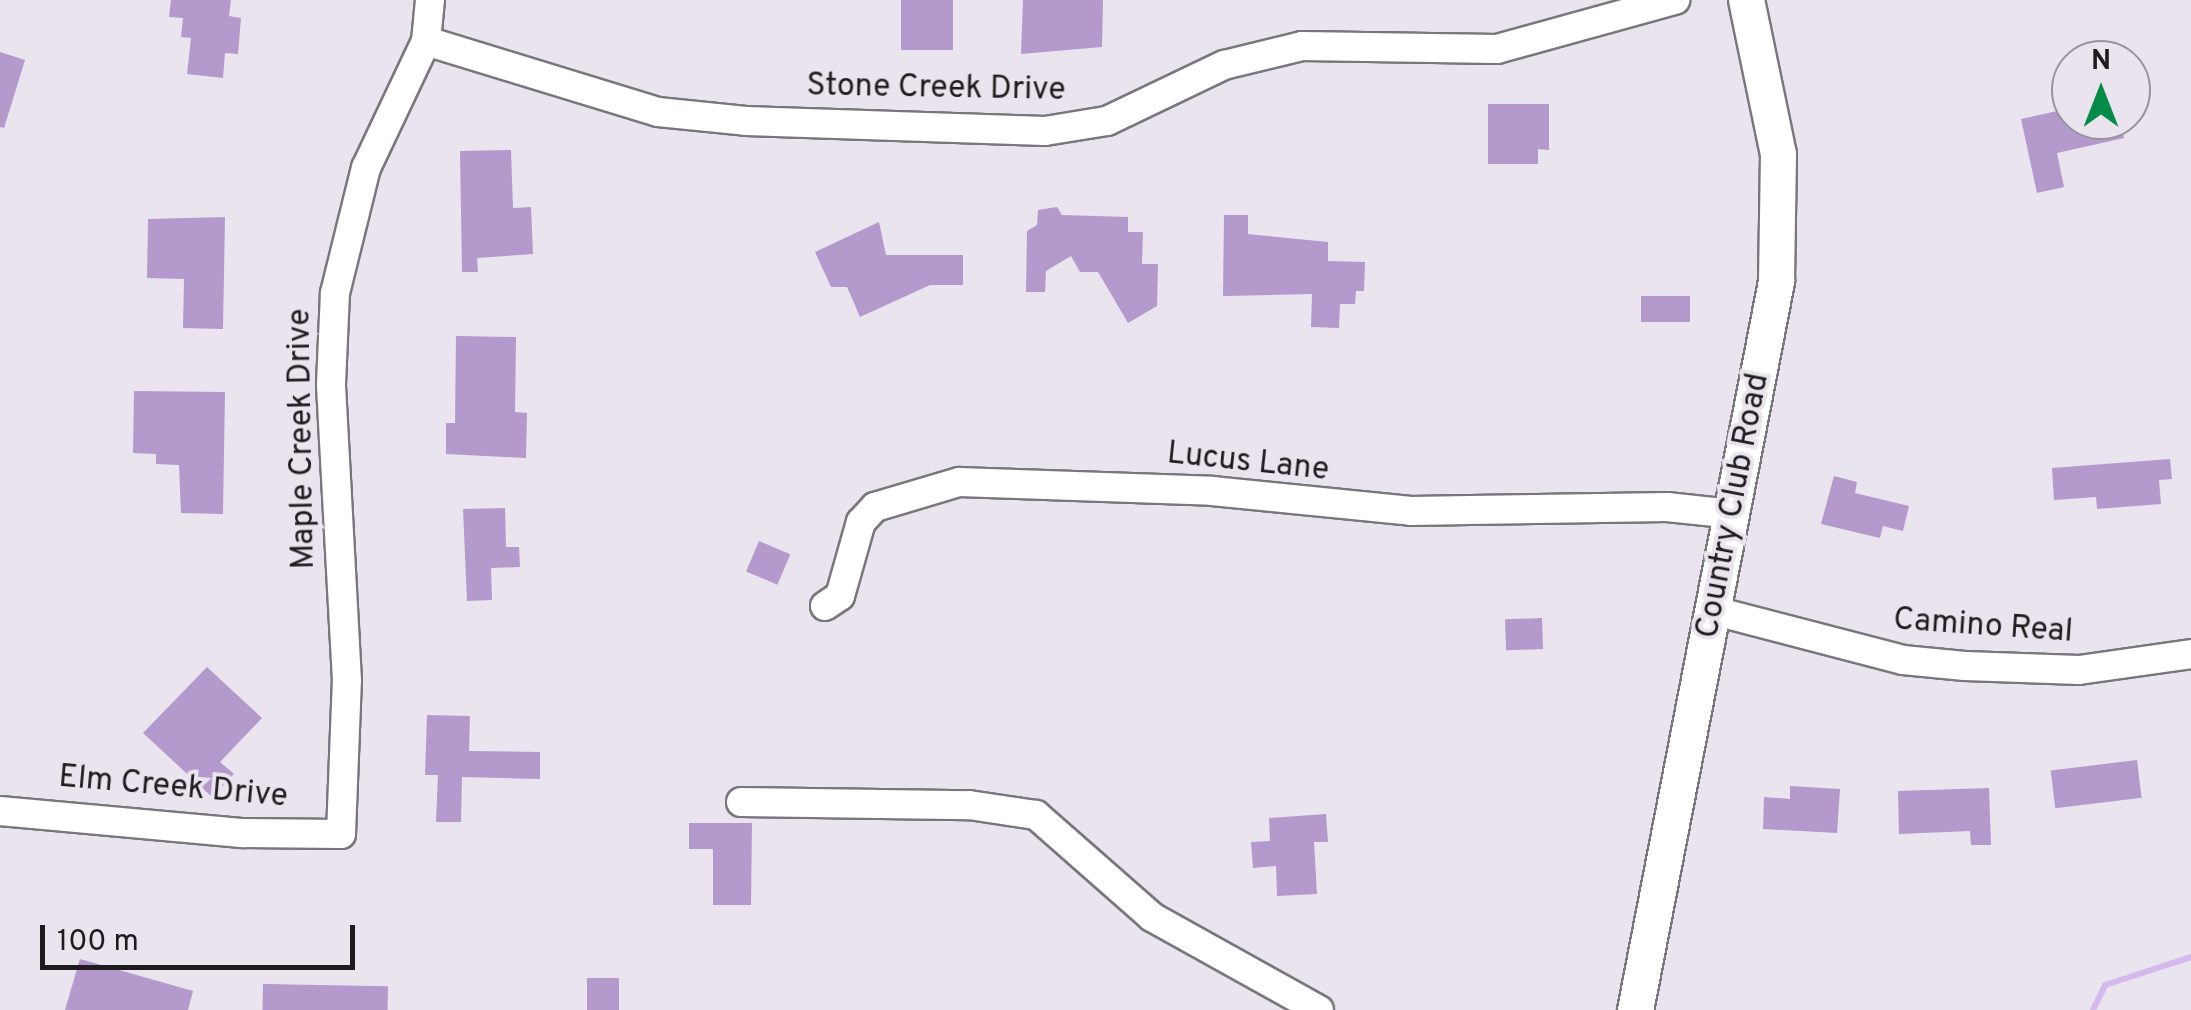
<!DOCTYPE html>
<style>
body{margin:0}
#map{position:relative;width:2191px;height:1010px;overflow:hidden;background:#e9e4ed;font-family:Overpass,sans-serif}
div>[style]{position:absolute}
.stream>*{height:6px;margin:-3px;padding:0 3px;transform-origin:3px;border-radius:3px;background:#d4b9ec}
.building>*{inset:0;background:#b499cc;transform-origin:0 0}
.roads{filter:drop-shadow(2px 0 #7a767e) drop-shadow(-2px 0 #7a767e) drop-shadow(0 2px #7a767e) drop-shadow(0 -2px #7a767e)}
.minor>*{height:28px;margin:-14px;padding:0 14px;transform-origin:14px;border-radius:14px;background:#fff}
.major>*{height:35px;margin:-17.5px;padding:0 17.5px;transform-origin:17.5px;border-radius:17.5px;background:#fff}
span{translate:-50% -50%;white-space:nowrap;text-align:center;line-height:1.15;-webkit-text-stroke:8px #e9e4ed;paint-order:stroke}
.street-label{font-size:32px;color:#1d1b1e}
.north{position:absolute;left:2051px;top:40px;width:100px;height:100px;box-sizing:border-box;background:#e9e4ed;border:2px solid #97949a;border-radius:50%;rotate:0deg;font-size:28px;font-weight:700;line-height:40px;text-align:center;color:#1d1b1e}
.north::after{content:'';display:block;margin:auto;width:35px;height:45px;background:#058b48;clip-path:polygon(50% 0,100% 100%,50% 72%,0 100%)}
.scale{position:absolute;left:40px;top:925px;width:315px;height:45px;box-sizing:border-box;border:5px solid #1d1b1e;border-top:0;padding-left:12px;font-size:30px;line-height:35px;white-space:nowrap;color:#1d1b1e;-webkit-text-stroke:8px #e9e4ed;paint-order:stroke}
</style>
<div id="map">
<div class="stream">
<i style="left:2093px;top:1010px;width:28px;rotate:-64deg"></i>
<i style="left:2105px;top:985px;width:90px;rotate:-18deg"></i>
</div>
<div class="building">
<i style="clip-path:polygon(171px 0,231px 0,229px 16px,241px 18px,238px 54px,225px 53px,223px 78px,187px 74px,191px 38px,181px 37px,183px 18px,169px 17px)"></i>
<i style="left:901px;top:0;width:52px;height:50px"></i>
<i style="clip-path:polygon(1023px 0,1103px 0,1102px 47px,1021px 54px)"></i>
<i style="clip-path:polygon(0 52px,25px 60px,4px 128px,0 127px)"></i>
<i style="clip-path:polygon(1488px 104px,1549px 104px,1549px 150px,1538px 149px,1538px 164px,1488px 164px)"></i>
<i style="clip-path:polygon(2071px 108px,2071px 120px,2120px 120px,2124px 138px,2057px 153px,2064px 187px,2037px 193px,2021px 119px)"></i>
<i style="clip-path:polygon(511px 150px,513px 208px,531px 207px,533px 254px,477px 258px,478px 272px,462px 272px,460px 151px)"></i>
<i style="clip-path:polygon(1057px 207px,1062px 215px,1128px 217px,1128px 232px,1143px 232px,1142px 264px,1158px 264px,1157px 306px,1128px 323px,1098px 272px,1080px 272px,1071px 256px,1046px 271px,1045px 292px,1026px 292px,1027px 231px,1037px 225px,1038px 210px)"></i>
<i style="clip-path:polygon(1224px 215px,1248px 215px,1248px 234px,1328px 242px,1328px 261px,1365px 262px,1364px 291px,1356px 291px,1355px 304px,1340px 304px,1339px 328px,1311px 327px,1312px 294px,1223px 296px)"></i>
<i style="clip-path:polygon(225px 217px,223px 329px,183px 328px,184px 279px,147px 278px,148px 219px)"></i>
<i style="clip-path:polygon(879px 222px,886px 255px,963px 255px,963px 285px,930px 285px,860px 317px,847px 287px,831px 287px,815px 252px)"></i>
<i style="left:1641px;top:296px;width:49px;height:26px"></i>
<i style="clip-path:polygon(456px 336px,516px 337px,515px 412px,527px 413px,526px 458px,446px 454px,446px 423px,455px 423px)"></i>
<i style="clip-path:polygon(134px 391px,225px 392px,223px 514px,181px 513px,179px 465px,156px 464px,156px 454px,133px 453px)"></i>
<i style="clip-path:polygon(2170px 459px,2172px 479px,2159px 480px,2161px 504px,2097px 509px,2096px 497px,2054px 500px,2052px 468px)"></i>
<i style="clip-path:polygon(1834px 476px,1857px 482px,1855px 493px,1909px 506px,1903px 531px,1883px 526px,1880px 538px,1821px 524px)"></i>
<i style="clip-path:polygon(505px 508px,506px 547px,519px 547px,520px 567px,491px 568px,492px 600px,467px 601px,463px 509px)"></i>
<i style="left:759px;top:541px;width:34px;height:33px;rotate:23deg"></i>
<i style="left:1542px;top:618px;width:31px;height:37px;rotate:88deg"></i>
<i style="clip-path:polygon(207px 667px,262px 718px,220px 762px,234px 774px,212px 797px,143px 733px)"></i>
<i style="clip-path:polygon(427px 715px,470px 716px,469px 751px,540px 752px,540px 779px,462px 777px,461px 822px,436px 822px,438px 775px,425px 775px)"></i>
<i style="left:2137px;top:760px;width:38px;height:87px;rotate:83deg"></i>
<i style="clip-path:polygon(1790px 786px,1840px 789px,1837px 833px,1763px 829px,1764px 797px,1790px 799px)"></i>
<i style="clip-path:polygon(1989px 788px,1991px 845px,1971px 845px,1970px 831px,1899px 834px,1898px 791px)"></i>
<i style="clip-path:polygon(1326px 814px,1328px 842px,1314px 842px,1317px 894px,1277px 896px,1276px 866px,1253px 868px,1251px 842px,1270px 841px,1269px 818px)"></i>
<i style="clip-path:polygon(689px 823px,752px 823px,751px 905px,713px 905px,713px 849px,689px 849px)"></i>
<i style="clip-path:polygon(80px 959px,193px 991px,188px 1010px,65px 1010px)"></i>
<i style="left:587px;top:978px;width:32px;height:32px"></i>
<i style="left:263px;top:984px;width:125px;height:26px;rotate:1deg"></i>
</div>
<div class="roads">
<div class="minor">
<i style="left:426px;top:41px;width:243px;rotate:17deg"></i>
<i style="left:658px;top:112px;width:88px;rotate:5.8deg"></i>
<i style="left:746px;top:121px;width:299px;rotate:1.9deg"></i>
<i style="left:1045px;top:131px;width:63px;rotate:-9.2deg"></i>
<i style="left:1107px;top:121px;width:130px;rotate:-25.6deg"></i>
<i style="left:1224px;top:65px;width:80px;rotate:-13.7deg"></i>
<i style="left:1302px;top:46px;width:195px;rotate:0.9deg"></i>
<i style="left:1497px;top:49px;width:185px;rotate:-15.4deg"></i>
<i style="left:825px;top:606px;width:18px;rotate:-34deg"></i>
<i style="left:840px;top:596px;width:77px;rotate:-74.2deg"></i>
<i style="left:861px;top:522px;width:21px;rotate:-47deg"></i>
<i style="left:875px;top:507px;width:88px;rotate:-16.6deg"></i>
<i style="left:959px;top:482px;width:253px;rotate:2deg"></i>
<i style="left:1212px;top:491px;width:200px;rotate:5.7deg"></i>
<i style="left:1411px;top:511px;width:256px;rotate:-0.9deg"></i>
<i style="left:1667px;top:507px;width:65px;rotate:6.1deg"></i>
<i style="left:1715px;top:611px;width:194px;rotate:14.6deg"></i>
<i style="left:1903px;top:660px;width:62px;rotate:5.5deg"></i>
<i style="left:1965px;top:666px;width:114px;rotate:2deg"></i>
<i style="left:2079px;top:670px;width:113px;rotate:-8.1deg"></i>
<i style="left:741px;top:802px;width:228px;rotate:0.8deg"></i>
<i style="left:969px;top:805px;width:68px;rotate:8.5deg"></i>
<i style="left:1036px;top:815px;width:154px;rotate:41.3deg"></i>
<i style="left:1152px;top:917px;width:191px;rotate:29.1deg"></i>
<i style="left:0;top:811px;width:245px;rotate:5.2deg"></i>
<i style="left:244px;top:833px;width:97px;rotate:0.6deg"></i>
<i style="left:341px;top:834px;width:153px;rotate:-87.8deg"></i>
<i style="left:347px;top:681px;width:297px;rotate:-93.1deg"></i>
<i style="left:331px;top:384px;width:91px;rotate:-87.5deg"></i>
<i style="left:335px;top:293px;width:129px;rotate:-76.1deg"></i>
<i style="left:366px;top:168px;width:140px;rotate:-64.7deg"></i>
<i style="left:426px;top:41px;width:41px;rotate:-84.4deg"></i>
</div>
<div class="major">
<i style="left:1635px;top:1010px;width:743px;rotate:-79.05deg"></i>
<i style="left:1776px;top:281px;width:127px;rotate:-89.1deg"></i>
<i style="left:1778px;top:154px;width:157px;rotate:-101.7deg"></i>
</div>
</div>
<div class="street-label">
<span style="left:936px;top:89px;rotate:1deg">Stone Creek Drive</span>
<span style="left:303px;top:439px;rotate:-91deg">Maple Creek Drive</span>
<span style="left:1248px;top:463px;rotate:6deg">Lucus Lane</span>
<span style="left:1734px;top:506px;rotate:-79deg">Country Club Road</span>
<span style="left:1983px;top:627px;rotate:4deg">Camino Real</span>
<span style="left:173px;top:788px;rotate:5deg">Elm Creek Drive</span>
</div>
<div class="north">N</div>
<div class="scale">100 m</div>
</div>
